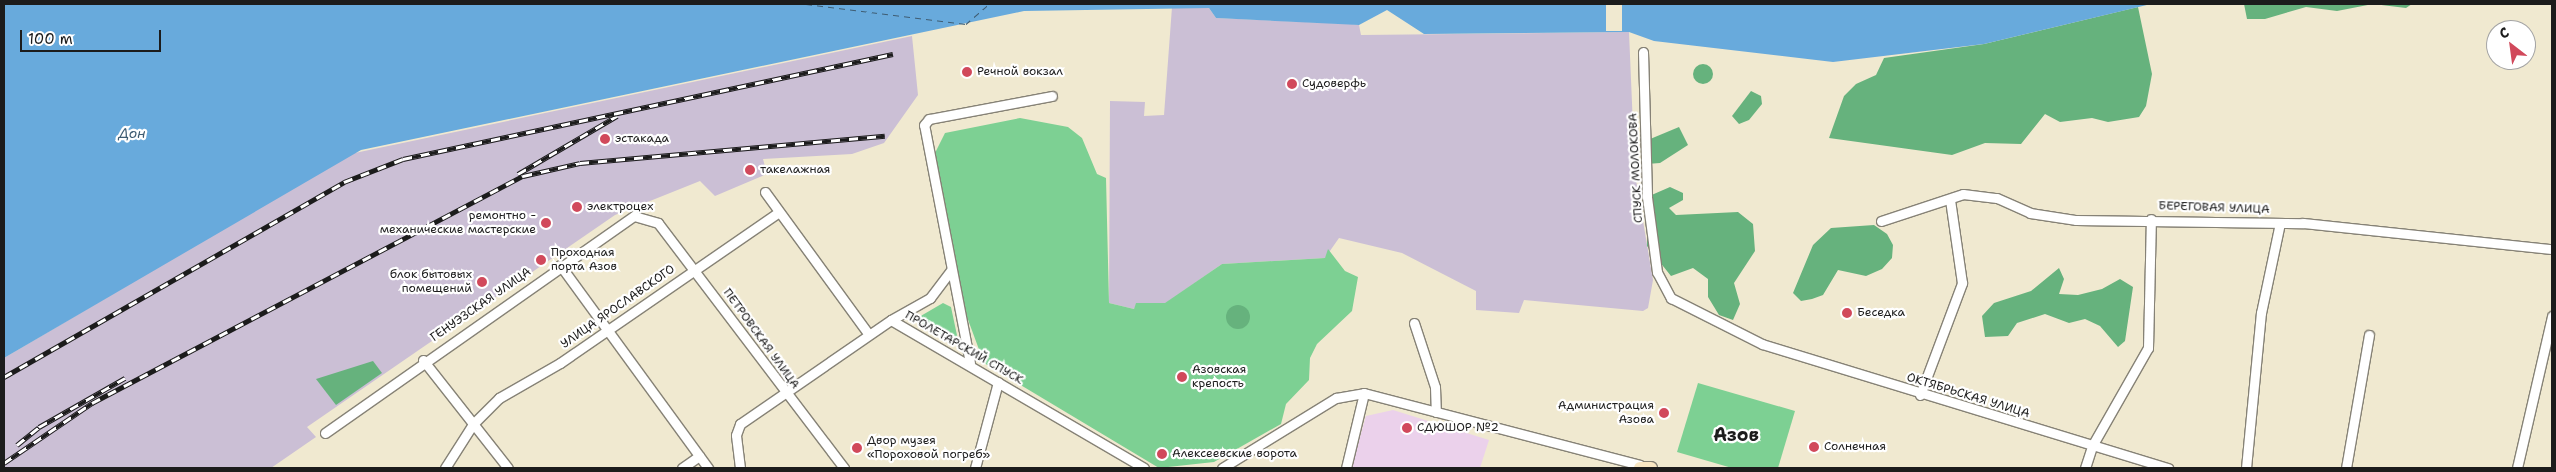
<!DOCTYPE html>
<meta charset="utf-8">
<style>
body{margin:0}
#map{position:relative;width:2556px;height:472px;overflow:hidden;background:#f0e9d0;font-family:"Shantell Sans",sans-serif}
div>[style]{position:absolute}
.built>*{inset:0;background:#ebd1eb}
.industrial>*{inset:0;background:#cbbfd5}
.green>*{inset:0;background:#7dd093}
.forest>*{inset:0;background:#66b27d}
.round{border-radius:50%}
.water>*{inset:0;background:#68aadc}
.pier>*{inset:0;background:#f0e9d0;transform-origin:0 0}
.ferry>*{height:1px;margin-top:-0.5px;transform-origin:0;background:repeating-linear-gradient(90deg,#3e5c72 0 6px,transparent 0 11px)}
.roads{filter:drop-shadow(1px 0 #868276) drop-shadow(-1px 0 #868276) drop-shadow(0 1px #868276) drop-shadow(0 -1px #868276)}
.street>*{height:9px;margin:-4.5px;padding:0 4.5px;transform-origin:4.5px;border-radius:4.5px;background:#fff}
.secondary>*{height:12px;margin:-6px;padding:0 6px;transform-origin:6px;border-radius:6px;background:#f9e7c3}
.rail>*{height:5px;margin-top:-2.5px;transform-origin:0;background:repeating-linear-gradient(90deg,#fff 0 9px,#1c1c1c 0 18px);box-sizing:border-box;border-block:1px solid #1c1c1c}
.dots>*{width:14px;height:14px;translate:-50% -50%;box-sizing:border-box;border:2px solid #fff;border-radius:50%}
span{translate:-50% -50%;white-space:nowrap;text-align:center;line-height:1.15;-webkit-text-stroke:4.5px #fff;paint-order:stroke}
.poi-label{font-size:12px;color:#1c1c1c}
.left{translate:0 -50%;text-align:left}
.right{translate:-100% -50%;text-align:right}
.street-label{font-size:12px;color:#1c1c1c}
.water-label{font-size:14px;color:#3e5c72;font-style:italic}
.district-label{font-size:18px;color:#1c1c1c;font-weight:700}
.frame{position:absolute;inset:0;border:5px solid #1c1c1c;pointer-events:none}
.north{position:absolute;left:2486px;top:20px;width:50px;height:50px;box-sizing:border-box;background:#fff;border:1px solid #a4a4a4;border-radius:50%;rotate:330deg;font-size:14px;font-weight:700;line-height:20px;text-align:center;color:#1c1c1c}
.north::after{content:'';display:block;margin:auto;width:18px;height:22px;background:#d1495b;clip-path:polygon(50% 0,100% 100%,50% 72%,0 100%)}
.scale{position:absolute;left:20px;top:30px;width:141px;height:22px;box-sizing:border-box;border:2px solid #1c1c1c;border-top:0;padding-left:6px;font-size:15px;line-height:18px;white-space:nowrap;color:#1c1c1c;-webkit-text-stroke:4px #fff;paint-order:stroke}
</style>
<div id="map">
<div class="built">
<i style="clip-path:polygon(1393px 410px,1489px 440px,1480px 468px,1351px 468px,1366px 416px)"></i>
</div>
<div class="industrial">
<i style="clip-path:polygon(1172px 7px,1209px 8px,1216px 18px,1352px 24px,1359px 25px,1361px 35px,1629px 32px,1635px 174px,1653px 280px,1648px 308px,1643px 311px,1524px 300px,1519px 313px,1476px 310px,1476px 291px,1402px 253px,1339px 238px,1325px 258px,1222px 264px,1166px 303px,1137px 303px,1134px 309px,1109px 303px,1110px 101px,1145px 102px,1144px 116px,1164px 115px)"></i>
<i style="clip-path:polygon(912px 36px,918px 95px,884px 143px,852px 154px,763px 159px,767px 174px,715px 196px,700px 181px,615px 215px,307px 427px,316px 437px,271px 468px,4px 468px,4px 358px,350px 154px)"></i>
</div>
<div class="green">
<i style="clip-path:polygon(1020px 118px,1068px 127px,1082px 138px,1097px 174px,1106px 178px,1109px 303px,1134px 309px,1136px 303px,1165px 303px,1222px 264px,1325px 258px,1328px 249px,1345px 271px,1358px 277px,1352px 311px,1317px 344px,1310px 358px,1309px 380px,1286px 404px,1281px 424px,1214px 462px,1159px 468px,984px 363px,967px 317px,934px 155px,945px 133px)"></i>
<i style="clip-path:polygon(943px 303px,951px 307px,958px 340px,953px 342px,920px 323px,919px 317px)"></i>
<i style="clip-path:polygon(1698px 383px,1795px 411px,1778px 468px,1732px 468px,1677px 452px)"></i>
</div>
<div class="forest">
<i style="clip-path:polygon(2244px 4px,2412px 4px,2406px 8px,2373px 4px,2337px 11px,2306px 7px,2265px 19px,2247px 19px)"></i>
<i style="clip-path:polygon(2138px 7px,2152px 74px,2146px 106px,2139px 117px,2108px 122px,2092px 118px,2060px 122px,2045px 114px,2021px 144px,1985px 143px,1952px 155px,1829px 138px,1844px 96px,1856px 84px,1876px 75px,1884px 58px,1984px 44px)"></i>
<i class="round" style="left:1693px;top:64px;width:20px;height:20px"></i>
<i style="clip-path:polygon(1751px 91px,1761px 96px,1762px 104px,1749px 120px,1739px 124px,1732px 116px)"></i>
<i style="clip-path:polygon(1679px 127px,1688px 145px,1660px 163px,1647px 164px,1643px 142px)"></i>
<i style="clip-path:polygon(1670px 187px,1683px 193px,1683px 200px,1669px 208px,1676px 215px,1738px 212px,1753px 224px,1755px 251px,1734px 283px,1740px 304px,1733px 320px,1719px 315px,1708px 297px,1708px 279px,1693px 268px,1671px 276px,1647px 246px,1647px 197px)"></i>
<i style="clip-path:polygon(1874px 225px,1887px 234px,1893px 245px,1892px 258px,1882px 269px,1866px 276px,1838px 270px,1823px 295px,1812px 299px,1801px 301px,1793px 293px,1813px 245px,1831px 228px)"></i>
<i style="clip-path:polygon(2059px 268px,2064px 279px,2059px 294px,2078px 295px,2102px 289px,2120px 279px,2133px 287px,2125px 341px,2118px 347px,2100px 326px,2085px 319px,2069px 323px,2045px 314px,2017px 323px,2008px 336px,1985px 337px,1982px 316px,1994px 303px,2031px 291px)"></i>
<i class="round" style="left:1226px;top:305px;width:24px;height:24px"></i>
<i style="clip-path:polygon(373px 361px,382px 373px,336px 405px,316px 379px)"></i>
</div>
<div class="water">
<i style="clip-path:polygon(4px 4px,2151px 4px,1984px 44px,1833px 62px,1654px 41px,1629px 32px,1424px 34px,1387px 10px,1359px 25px,1216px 18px,1209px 8px,1024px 11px,361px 150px,4px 358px)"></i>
</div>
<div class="pier">
<i style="left:1606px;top:4px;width:16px;height:27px"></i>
</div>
<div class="ferry">
<i style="left:806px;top:4px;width:161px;rotate:7.1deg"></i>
<i style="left:966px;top:24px;width:30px;rotate:-41deg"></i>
</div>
<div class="roads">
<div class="street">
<i style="left:1643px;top:52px;width:145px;rotate:88.4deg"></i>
<i style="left:1647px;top:197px;width:76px;rotate:82.4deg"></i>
<i style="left:1657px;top:272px;width:30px;rotate:62deg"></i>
<i style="left:1671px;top:298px;width:102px;rotate:26.8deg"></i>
<i style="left:1762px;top:344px;width:425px;rotate:17deg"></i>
<i style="left:765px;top:192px;width:173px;rotate:53.9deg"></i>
<i style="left:1881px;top:221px;width:86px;rotate:-18.2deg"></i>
<i style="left:1963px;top:194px;width:34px;rotate:7deg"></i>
<i style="left:1997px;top:198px;width:36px;rotate:24deg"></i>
<i style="left:2030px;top:213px;width:47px;rotate:8.7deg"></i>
<i style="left:2076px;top:220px;width:227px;rotate:0.8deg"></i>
<i style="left:2303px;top:223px;width:250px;rotate:6deg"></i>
<i style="left:560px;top:265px;width:251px;rotate:53.9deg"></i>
<i style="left:891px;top:320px;width:45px;rotate:-29.4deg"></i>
<i style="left:930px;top:298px;width:34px;rotate:-53deg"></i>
<i style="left:1414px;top:323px;width:67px;rotate:71.8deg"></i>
<i style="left:1435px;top:387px;width:25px;rotate:88deg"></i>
<i style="left:423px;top:360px;width:137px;rotate:51.8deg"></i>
<i style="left:970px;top:363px;width:242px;rotate:-100.9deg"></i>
<i style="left:924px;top:125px;width:8px;rotate:-50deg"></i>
<i style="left:929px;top:119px;width:125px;rotate:-10.6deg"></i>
<i style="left:1920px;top:395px;width:120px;rotate:-69.4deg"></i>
<i style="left:1962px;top:283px;width:84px;rotate:-98.2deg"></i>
<i style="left:325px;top:433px;width:378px;rotate:-35.1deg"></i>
<i style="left:634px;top:216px;width:25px;rotate:16deg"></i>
<i style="left:658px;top:223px;width:308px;rotate:52.8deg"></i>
<i style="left:445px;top:468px;width:52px;rotate:-57.5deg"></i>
<i style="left:473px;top:424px;width:37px;rotate:-45deg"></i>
<i style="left:499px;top:398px;width:70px;rotate:-29.8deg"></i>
<i style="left:560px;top:363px;width:266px;rotate:-34.6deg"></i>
<i style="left:682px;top:468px;width:21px;rotate:-35deg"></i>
<i style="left:740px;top:468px;width:33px;rotate:-97deg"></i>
<i style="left:736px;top:435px;width:12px;rotate:-70deg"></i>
<i style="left:740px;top:424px;width:183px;rotate:-34.6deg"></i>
<i style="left:891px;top:320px;width:293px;rotate:30.3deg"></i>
<i style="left:975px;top:468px;width:89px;rotate:-75deg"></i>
<i style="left:1222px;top:468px;width:134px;rotate:-31.6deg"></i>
<i style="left:1336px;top:398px;width:28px;rotate:-10deg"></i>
<i style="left:1364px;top:393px;width:285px;rotate:14.6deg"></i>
<i style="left:1346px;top:468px;width:77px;rotate:-76.5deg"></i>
<i style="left:2085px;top:468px;width:23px;rotate:-72deg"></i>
<i style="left:2092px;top:446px;width:113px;rotate:-60.3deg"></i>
<i style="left:2148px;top:348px;width:129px;rotate:-88.7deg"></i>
<i style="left:2246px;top:468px;width:156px;rotate:-84.5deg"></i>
<i style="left:2261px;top:313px;width:92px;rotate:-78.1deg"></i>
<i style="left:2346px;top:468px;width:135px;rotate:-80.2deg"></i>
<i style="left:2517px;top:468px;width:156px;rotate:-77deg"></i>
</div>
<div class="secondary">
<i style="left:1640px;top:468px;width:11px"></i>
</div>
</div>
<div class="rail">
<i style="left:518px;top:174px;width:115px;rotate:-30.4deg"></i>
<i style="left:4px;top:377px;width:392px;rotate:-29.8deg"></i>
<i style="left:344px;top:182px;width:63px;rotate:-21.3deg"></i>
<i style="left:403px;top:159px;width:501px;rotate:-12.09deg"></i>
<i style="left:17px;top:445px;width:28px;rotate:-39deg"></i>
<i style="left:39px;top:427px;width:99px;rotate:-29.7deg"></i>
<i style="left:4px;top:463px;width:107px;rotate:-34.3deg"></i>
<i style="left:92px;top:403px;width:487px;rotate:-27.8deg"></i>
<i style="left:523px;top:176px;width:58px;rotate:-12.8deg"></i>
<i style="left:580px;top:163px;width:306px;rotate:-5.1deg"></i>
</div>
<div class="dots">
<i style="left:967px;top:72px;background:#d1495b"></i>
<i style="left:1292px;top:84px;background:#d1495b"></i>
<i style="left:605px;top:139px;background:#d1495b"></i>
<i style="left:750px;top:170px;background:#d1495b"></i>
<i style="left:577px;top:207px;background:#d1495b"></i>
<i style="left:546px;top:223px;background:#d1495b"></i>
<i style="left:541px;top:260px;background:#d1495b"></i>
<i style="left:482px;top:282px;background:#d1495b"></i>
<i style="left:1847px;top:313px;background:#d1495b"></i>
<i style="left:1182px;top:377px;background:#d1495b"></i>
<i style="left:1664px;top:413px;background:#d1495b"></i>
<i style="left:1407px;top:428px;background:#d1495b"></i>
<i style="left:1814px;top:447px;background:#d1495b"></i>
<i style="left:857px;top:448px;background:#d1495b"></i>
<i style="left:1162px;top:454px;background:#d1495b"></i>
</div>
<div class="poi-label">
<span class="left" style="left:977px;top:72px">Речной вокзал</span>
<span class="left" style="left:1302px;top:84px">Судоверфь</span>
<span class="left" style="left:615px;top:139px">эстакада</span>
<span class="left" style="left:760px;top:170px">такелажная</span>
<span class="left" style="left:587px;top:207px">электроцех</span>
<span class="right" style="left:536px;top:223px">ремонтно -<br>механические мастерские</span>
<span class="left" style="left:551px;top:260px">Проходная<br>порта Азов</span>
<span class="right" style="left:472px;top:282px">блок бытовых<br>помещений</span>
<span class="left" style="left:1857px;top:313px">Беседка</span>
<span class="left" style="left:1192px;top:377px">Азовская<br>крепость</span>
<span class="right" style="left:1654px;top:413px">Администрация<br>Азова</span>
<span class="left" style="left:1417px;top:428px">СДЮШОР №2</span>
<span class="left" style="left:867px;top:448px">Двор музея<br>«Пороховой погреб»</span>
<span class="left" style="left:1824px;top:447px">Солнечная</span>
<span class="left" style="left:1172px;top:454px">Алексеевские ворота</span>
</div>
<div class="street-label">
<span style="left:1636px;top:168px;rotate:-93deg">СПУСК МОЛОКОВА</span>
<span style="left:2214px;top:208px;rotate:2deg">БЕРЕГОВАЯ УЛИЦА</span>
<span style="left:481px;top:305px;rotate:-35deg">ГЕНУЭЗСКАЯ УЛИЦА</span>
<span style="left:618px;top:307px;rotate:-35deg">УЛИЦА ЯРОСЛАВСКОГО</span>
<span style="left:761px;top:339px;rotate:54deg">ПЕТРОВСКАЯ УЛИЦА</span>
<span style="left:964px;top:348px;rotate:30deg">ПРОЛЕТАРСКИЙ СПУСК</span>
<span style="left:1968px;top:396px;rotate:17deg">ОКТЯБРЬСКАЯ УЛИЦА</span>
</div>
<div class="water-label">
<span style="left:132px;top:133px">Дон</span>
</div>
<div class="district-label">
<span style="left:1736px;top:435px">Азов</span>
</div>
<div class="frame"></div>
<div class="north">С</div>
<div class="scale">100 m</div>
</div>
